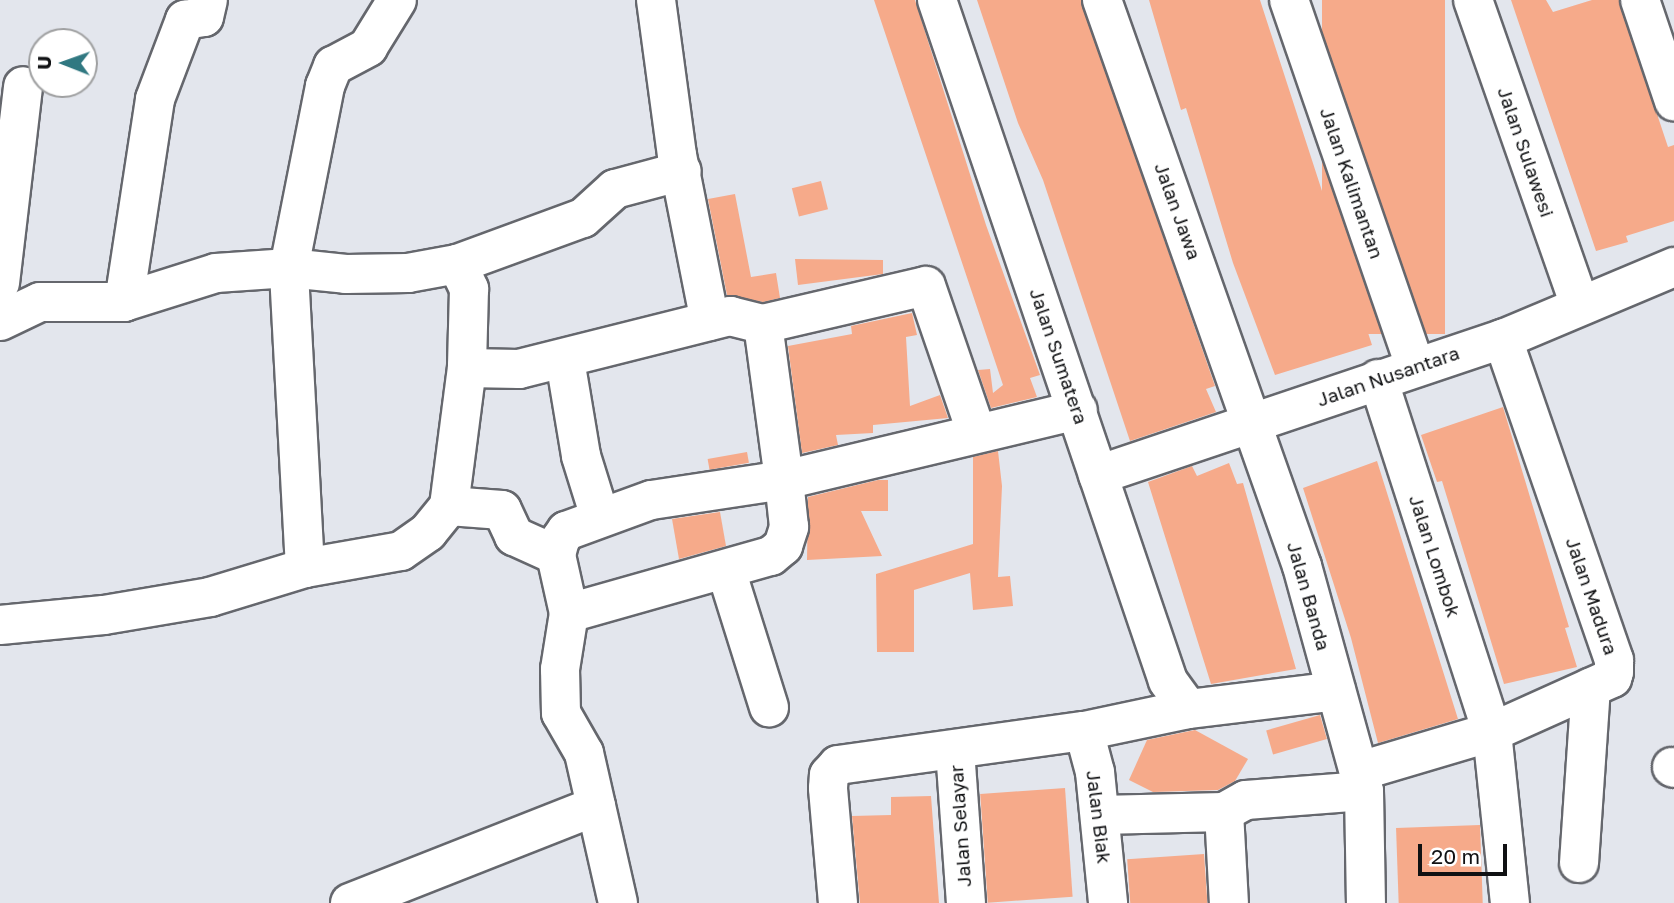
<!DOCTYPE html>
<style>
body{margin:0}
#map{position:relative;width:1674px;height:903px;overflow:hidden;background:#e3e6ed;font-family:"Golos Text",sans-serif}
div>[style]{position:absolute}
.building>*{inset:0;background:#f6aa8a;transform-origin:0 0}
.roads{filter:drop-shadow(2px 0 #65676d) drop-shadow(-2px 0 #65676d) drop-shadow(0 2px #65676d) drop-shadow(0 -2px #65676d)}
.minor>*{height:38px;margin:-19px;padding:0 19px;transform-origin:19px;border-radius:19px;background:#fff}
span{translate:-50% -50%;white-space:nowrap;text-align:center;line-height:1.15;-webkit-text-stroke:7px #fff;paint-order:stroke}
.street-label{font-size:19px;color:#101113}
.north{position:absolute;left:28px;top:28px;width:70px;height:70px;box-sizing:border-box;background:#fff;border:2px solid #9fa0a1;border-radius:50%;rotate:271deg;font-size:19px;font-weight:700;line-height:28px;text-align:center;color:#101113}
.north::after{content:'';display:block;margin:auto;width:24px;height:32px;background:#307881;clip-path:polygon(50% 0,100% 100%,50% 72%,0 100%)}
.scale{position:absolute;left:1418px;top:844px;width:89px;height:32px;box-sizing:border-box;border:4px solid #101113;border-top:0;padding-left:9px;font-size:21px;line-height:24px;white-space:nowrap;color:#101113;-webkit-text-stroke:5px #fff;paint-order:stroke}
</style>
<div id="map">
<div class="building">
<i style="clip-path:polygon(874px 0,915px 0,986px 225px,1040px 375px,1030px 378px,1037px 397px,991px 408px,978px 370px,990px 369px,993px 393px,1003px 385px)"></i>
<i style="clip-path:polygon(977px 0,1081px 0,1215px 386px,1206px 389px,1216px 412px,1130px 441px,1043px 180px,1018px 123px)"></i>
<i style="clip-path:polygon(1149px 0,1260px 0,1372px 345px,1275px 375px,1233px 263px,1186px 108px,1181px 110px)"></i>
<i style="left:1322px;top:0;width:123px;height:334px"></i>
<i style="clip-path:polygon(1511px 0,1546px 0,1553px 12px,1592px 0,1619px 0,1668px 147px,1674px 145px,1674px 221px,1626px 236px,1628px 242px,1596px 251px)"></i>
<i style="left:821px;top:181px;width:29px;height:30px;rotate:76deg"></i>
<i style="clip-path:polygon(735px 194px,751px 277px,776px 273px,780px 298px,763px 302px,727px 295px,708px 199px)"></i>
<i style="clip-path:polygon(795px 259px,883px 260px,883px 274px,798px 285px)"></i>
<i style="clip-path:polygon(912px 313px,917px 335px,906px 337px,910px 406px,940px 395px,948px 418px,873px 425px,873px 433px,836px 435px,838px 445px,802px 453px,788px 346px,852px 334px,851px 326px)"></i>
<i style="clip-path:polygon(1503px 407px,1569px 627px,1565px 628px,1577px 667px,1504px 684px,1442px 481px,1437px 482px,1421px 435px)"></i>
<i style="clip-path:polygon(998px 451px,1002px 486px,998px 577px,1010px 576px,1013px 606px,973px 610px,970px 573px,914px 590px,914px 652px,877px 652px,876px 574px,973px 544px,973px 457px)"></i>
<i style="left:747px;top:452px;width:11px;height:40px;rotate:80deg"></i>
<i style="clip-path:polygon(1377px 461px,1458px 719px,1378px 743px,1351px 638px,1303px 488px)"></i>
<i style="clip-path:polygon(1229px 463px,1237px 484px,1243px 483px,1296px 669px,1211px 684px,1148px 482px,1192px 466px,1197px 476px)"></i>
<i style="clip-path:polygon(878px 480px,888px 480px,888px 511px,861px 511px,882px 556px,807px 560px,808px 497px)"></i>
<i style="clip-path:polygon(720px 512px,726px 546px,679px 559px,672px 519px)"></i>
<i style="left:1320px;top:715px;width:25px;height:56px;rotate:74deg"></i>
<i style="clip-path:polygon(1195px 730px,1248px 759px,1235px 781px,1218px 790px,1153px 792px,1129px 780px,1147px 740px)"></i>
<i style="left:1065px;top:788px;width:109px;height:85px;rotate:86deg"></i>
<i style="clip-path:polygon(931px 796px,939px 903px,860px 903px,852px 816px,891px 815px,891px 797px)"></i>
<i style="left:1480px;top:825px;width:78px;height:84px;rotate:88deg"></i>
<i style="left:1204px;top:854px;width:49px;height:77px;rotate:86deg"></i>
</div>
<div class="roads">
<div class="minor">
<i style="left:656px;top:0;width:156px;rotate:82.3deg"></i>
<i style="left:677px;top:155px;width:169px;rotate:78.8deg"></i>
<i style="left:937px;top:0;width:719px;rotate:71.26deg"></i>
<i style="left:1168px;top:681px;width:34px;rotate:54deg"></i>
<i style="left:1102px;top:0;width:600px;rotate:70.54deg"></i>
<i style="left:1302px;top:566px;width:233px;rotate:74.6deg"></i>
<i style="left:1364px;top:791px;width:112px;rotate:89deg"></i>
<i style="left:1289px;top:0;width:387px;rotate:71deg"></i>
<i style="left:1473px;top:0;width:323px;rotate:70.7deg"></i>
<i style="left:1640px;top:0;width:107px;rotate:71.4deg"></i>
<i style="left:457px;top:264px;width:134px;rotate:-20.1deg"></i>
<i style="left:583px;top:218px;width:43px;rotate:-42.2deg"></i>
<i style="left:615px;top:189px;width:69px;rotate:-15deg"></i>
<i style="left:0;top:283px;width:198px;rotate:-83.3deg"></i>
<i style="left:124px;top:302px;width:205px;rotate:-81.3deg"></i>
<i style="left:155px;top:99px;width:85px;rotate:-69.2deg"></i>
<i style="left:185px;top:20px;width:19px;rotate:-9deg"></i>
<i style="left:204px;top:17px;width:17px;rotate:-77deg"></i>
<i style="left:0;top:321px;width:44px;rotate:-25.4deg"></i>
<i style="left:40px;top:302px;width:84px"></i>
<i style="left:124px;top:302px;width:96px;rotate:-17.5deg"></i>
<i style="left:216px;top:273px;width:73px;rotate:-3.9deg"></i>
<i style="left:289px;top:268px;width:57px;rotate:6deg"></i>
<i style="left:346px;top:274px;width:62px;rotate:-0.9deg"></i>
<i style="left:408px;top:273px;width:50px;rotate:-10.4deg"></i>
<i style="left:457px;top:264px;width:28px;rotate:64deg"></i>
<i style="left:469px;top:289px;width:79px;rotate:91.5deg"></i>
<i style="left:467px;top:368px;width:52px;rotate:1.1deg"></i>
<i style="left:519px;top:369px;width:218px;rotate:-14.1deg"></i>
<i style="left:730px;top:316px;width:34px;rotate:14deg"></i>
<i style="left:763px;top:324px;width:157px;rotate:82.3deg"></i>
<i style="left:784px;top:480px;width:302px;rotate:-13.4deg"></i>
<i style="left:763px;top:324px;width:167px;rotate:-13.1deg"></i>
<i style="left:926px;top:286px;width:153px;rotate:71deg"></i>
<i style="left:565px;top:360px;width:97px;rotate:80.5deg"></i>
<i style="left:581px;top:456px;width:64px;rotate:72.7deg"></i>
<i style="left:1378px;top:379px;width:371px;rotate:72.1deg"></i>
<i style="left:1492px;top:732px;width:172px;rotate:84deg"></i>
<i style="left:1098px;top:475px;width:427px;rotate:-18.6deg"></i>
<i style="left:1503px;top:339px;width:186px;rotate:-22.8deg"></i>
<i style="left:449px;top:506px;width:53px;rotate:4.3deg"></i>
<i style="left:502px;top:510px;width:29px;rotate:65deg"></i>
<i style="left:514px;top:536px;width:46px;rotate:24.3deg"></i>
<i style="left:305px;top:568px;width:300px;rotate:-93.1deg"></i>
<i style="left:289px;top:268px;width:186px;rotate:-78.8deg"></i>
<i style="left:325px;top:86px;width:22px;rotate:-68deg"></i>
<i style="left:333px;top:66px;width:40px;rotate:-28deg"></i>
<i style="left:368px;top:47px;width:55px;rotate:-58.3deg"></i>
<i style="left:726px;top:570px;width:144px;rotate:72.6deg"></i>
<i style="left:569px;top:613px;width:210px;rotate:-15.8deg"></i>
<i style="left:771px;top:556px;width:16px;rotate:-40deg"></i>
<i style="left:783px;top:546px;width:20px;rotate:-72deg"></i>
<i style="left:789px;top:527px;width:47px;rotate:-96.1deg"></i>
<i style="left:784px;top:480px;width:134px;rotate:171.4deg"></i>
<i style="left:651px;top:500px;width:90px;rotate:160deg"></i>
<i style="left:566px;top:531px;width:11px;rotate:124deg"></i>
<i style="left:560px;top:540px;width:16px;rotate:105deg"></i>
<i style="left:556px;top:555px;width:59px;rotate:77.4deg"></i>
<i style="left:569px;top:613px;width:57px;rotate:99.1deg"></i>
<i style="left:560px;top:669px;width:44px;rotate:88.7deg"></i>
<i style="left:561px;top:713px;width:46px;rotate:60.1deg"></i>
<i style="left:584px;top:753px;width:54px;rotate:77.2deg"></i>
<i style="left:0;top:625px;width:104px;rotate:-5.5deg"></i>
<i style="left:104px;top:615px;width:108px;rotate:-9.6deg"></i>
<i style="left:210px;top:597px;width:99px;rotate:-17deg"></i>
<i style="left:305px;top:568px;width:97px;rotate:-10deg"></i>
<i style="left:401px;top:551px;width:33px;rotate:-35deg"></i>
<i style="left:428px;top:532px;width:33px;rotate:-51deg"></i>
<i style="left:449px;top:506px;width:139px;rotate:-82.6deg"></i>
<i style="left:1084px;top:731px;width:42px;rotate:75deg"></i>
<i style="left:1095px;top:772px;width:132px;rotate:84.3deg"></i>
<i style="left:955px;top:750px;width:153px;rotate:85.9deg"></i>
<i style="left:1672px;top:767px;width:2px;rotate:27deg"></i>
<i style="left:1360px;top:771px;width:138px;rotate:-16.5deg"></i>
<i style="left:1492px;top:732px;width:132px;rotate:-24.2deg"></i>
<i style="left:1612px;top:678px;width:6px;rotate:-72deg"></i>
<i style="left:1614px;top:672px;width:12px;rotate:-90deg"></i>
<i style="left:1614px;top:660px;width:340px;rotate:-109.1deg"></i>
<i style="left:1224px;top:812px;width:91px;rotate:86.9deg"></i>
<i style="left:1100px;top:815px;width:124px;rotate:-1.4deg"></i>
<i style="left:1224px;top:812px;width:25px;rotate:-29deg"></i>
<i style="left:1246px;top:800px;width:118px;rotate:-4.4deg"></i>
<i style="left:1579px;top:863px;width:176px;rotate:-86.1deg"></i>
<i style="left:350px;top:903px;width:264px;rotate:-21.5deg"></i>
<i style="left:596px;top:806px;width:99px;rotate:77.2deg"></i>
<i style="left:838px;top:903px;width:115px;rotate:-95deg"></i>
<i style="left:828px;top:788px;width:13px;rotate:-86deg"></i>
<i style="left:829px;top:775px;width:13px;rotate:-48deg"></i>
<i style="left:838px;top:765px;width:248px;rotate:-7.9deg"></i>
<i style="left:1084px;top:731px;width:106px;rotate:-11.9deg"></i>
<i style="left:1188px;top:709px;width:149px;rotate:-6.9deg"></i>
</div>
</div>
<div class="street-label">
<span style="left:1526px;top:152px;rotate:71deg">Jalan Sulawesi</span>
<span style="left:1352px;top:183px;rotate:71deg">Jalan Kalimantan</span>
<span style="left:1178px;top:211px;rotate:70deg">Jalan Jawa</span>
<span style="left:1059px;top:356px;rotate:71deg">Jalan Sumatera</span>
<span style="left:1388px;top:376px;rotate:-19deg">Jalan Nusantara</span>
<span style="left:1435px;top:556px;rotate:72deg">Jalan Lombok</span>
<span style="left:1309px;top:596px;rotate:74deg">Jalan Banda</span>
<span style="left:1592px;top:596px;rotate:71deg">Jalan Madura</span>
<span style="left:1099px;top:817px;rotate:83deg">Jalan Biak</span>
<span style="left:960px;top:826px;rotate:-94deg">Jalan Selayar</span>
</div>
<div class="north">U</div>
<div class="scale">20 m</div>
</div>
